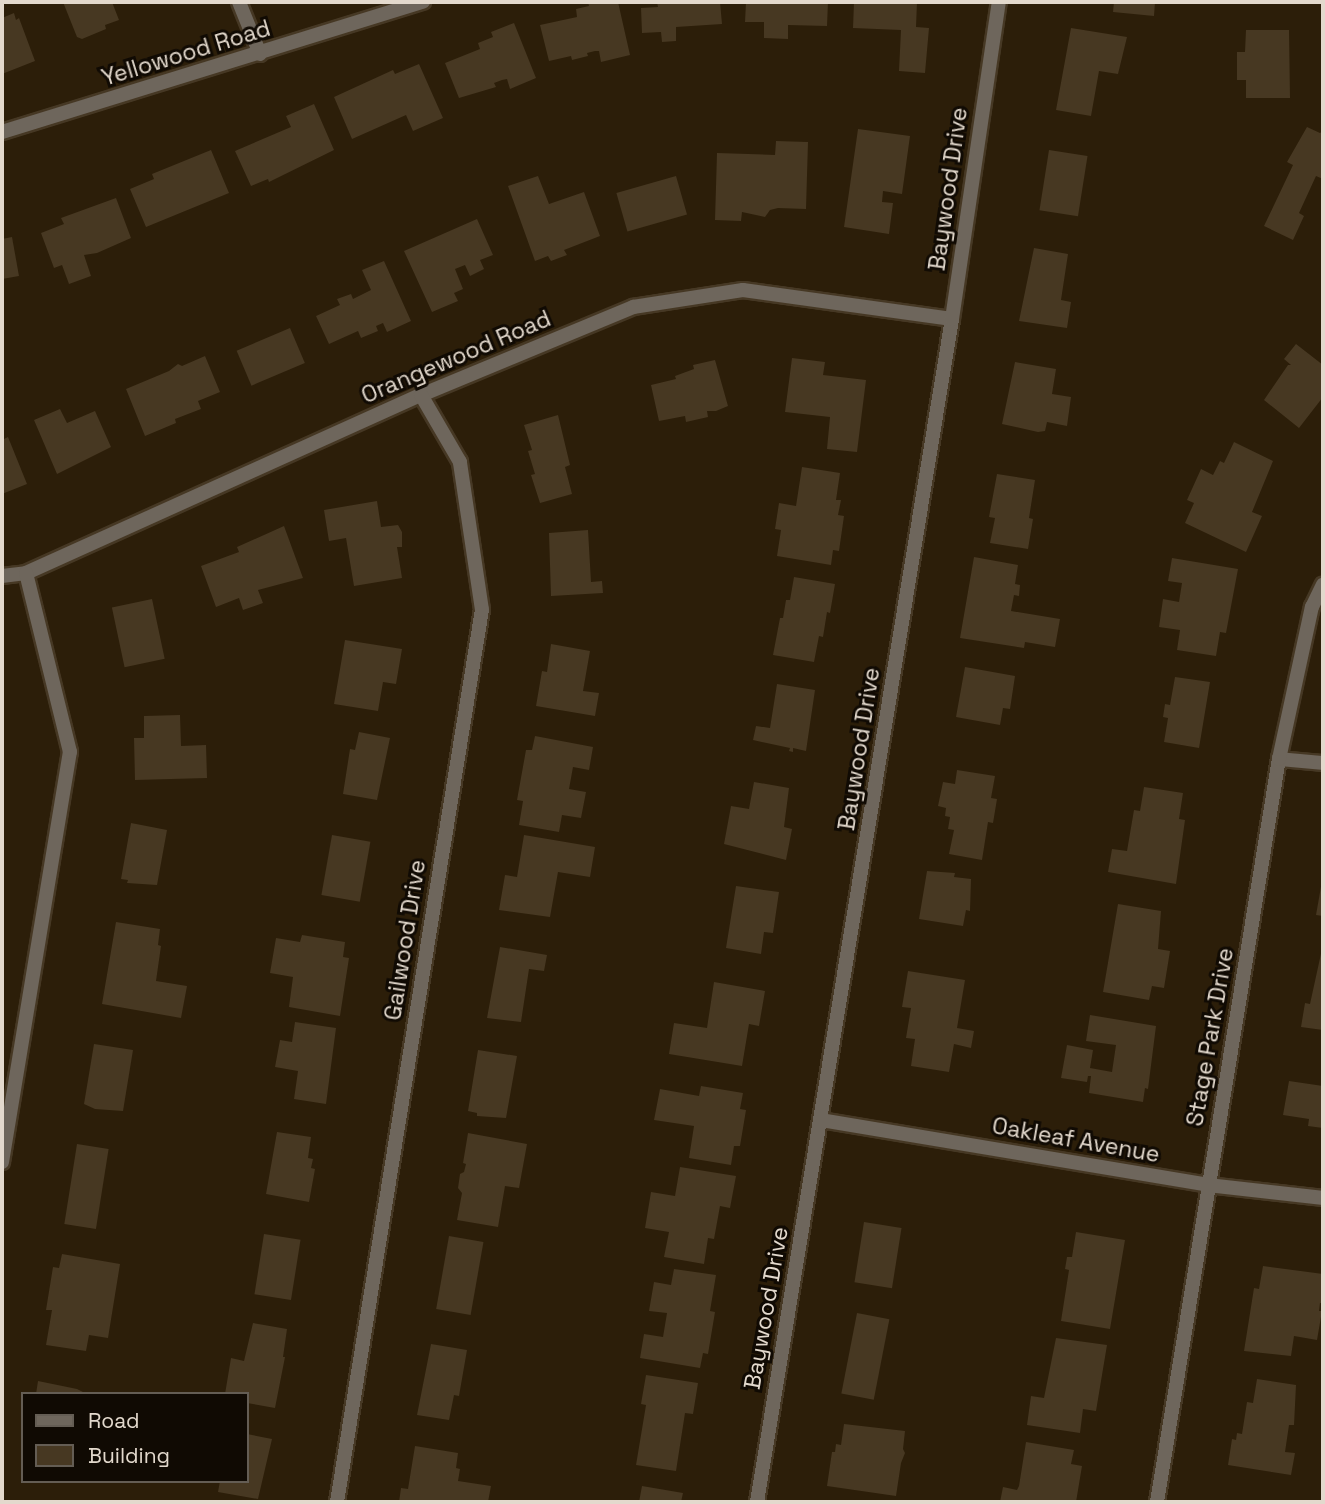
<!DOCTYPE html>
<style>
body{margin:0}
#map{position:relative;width:1325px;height:1504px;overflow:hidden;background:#2c1e09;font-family:"Space Grotesk",sans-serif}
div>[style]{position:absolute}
.building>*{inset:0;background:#473822;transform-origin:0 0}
.roads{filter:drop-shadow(2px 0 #463824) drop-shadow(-2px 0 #463824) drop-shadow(0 2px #463824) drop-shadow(0 -2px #463824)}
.street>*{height:14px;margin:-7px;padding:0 7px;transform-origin:7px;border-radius:7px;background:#6e665c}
span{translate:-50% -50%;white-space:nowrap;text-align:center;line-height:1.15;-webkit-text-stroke:6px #100a03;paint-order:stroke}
.street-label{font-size:23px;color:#e3d9cd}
.frame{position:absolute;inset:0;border:4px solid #e3d9cd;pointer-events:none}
.legend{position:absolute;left:21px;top:1392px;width:228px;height:91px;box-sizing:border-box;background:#100a03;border:2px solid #645d54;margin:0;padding:9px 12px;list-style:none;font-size:21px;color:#e3d9cd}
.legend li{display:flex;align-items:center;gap:14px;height:35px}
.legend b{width:35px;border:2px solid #645d54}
</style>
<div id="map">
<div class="building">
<i style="clip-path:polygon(63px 2px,112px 2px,119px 20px,105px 25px,106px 29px,82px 39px,77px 37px)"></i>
<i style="clip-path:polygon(588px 2px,618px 2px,630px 55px,601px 62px,599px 51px,595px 51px,587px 53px,588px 56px,572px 60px,571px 56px,549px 61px,540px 25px,577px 17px,576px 9px,589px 6px)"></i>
<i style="clip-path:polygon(657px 2px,720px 2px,722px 24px,676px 27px,676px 41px,662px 42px,661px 32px,642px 33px,641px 8px,658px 7px)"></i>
<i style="clip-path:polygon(746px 2px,828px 2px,827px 26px,788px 25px,788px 39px,764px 38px,764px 22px,745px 22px)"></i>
<i style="clip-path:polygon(854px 2px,917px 2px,916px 27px,929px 28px,925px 73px,899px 71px,901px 30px,853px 28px)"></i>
<i style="clip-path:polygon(1114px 2px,1155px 2px,1154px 16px,1113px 12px)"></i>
<i style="clip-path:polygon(14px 13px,16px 20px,19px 18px,35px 61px,2px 74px,2px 18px)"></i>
<i style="clip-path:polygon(514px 23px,536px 78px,510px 89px,507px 79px,502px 80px,494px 83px,496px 87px,459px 98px,445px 63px,480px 49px,478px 43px,493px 37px,491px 32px)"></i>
<i style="clip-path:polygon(1071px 28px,1127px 37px,1118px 74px,1099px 71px,1091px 116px,1056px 110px)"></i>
<i style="clip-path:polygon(1246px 30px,1289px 30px,1290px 98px,1246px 98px,1246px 80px,1237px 80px,1237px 52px,1245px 52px)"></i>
<i style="clip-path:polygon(419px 64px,443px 118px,413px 131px,406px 115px,352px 139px,334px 97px,393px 70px,395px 74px)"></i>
<i style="clip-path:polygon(314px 104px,334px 150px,269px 182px,268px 179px,251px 186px,235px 151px,291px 127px,286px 116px)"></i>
<i style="clip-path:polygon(1307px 127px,1320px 133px,1323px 131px,1323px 179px,1316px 176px,1299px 213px,1304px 216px,1293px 240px,1264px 226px,1293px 165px,1287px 162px)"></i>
<i style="clip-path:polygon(858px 129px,910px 136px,902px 194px,883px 191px,882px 202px,893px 203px,889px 234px,844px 227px)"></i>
<i style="clip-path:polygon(776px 141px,808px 142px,806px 209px,778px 208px,770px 210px,765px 217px,742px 212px,741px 221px,715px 220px,717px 153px,775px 155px)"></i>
<i style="clip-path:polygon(211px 150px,229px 193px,146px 227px,130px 189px,154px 179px,152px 174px)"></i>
<i style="left:1049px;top:150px;width:39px;height:61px;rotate:9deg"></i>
<i style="clip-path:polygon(538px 176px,549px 204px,584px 192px,600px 236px,564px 250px,567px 255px,551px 261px,548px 256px,535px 261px,508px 186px)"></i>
<i style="left:676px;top:176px;width:40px;height:62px;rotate:74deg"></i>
<i style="clip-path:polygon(116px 198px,131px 238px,97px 253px,84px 255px,91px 276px,69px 284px,62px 265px,54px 268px,41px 233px,64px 224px,61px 218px)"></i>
<i style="clip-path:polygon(477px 219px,493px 255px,480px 260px,484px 269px,470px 276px,465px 265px,455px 269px,463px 289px,454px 293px,458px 301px,432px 312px,404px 251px)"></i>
<i style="clip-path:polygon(12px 237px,19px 276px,2px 279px,2px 239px)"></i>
<i style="clip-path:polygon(1034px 248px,1068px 254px,1061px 300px,1071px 302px,1067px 328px,1019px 321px)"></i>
<i style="clip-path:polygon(384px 261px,411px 321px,387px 332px,383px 323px,376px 326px,378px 331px,361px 338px,358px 331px,329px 344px,316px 316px,340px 305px,337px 299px,351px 294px,353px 299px,371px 290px,362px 270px)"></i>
<i style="left:290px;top:328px;width:38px;height:58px;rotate:67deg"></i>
<i style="clip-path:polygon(1296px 344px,1323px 365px,1323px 397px,1299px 428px,1264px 400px,1288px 365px,1291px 365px,1284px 359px)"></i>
<i style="clip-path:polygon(205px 356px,220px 392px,198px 401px,201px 409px,175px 419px,176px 423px,145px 436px,126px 389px,169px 371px,178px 364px,182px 366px)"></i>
<i style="clip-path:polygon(792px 358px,825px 362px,823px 375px,866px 380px,857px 452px,827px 449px,830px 417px,785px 412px)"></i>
<i style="clip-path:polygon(715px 360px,728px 406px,716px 411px,707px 411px,708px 417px,686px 422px,685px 416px,659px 421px,651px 385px,676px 379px,675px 376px,694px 369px,693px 365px)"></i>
<i style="clip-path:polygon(1015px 362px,1056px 369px,1052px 394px,1071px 397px,1067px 426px,1047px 422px,1045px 431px,1038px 432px,1002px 424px)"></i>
<i style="clip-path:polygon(60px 409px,67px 423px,95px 411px,111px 447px,57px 474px,34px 420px)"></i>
<i style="clip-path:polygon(558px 415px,570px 465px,565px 467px,572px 494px,540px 503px,531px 475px,535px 474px,528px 451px,532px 450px,524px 425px)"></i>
<i style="clip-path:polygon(8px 437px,27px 484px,2px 494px,2px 440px)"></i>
<i style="clip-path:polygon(1234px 442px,1273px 461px,1252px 512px,1262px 516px,1246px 552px,1185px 523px,1194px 503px,1187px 500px,1201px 469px,1213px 475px,1220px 461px,1224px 463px)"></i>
<i style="clip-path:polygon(802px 467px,840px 473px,836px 500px,841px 500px,838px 515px,844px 516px,839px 551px,833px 550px,831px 565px,777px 556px,781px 530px,775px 529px,779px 503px,796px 506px)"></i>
<i style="clip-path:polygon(997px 474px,1035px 480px,1029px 518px,1033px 519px,1028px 549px,990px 543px,995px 518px,989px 517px)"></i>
<i style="clip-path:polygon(377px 501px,381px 527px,398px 525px,402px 532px,402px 547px,397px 547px,402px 578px,354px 586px,346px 538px,329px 541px,324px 510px)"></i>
<i style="clip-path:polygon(284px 526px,303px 578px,258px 590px,263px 603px,243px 610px,239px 598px,216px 607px,201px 566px,239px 552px,237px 547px)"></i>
<i style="clip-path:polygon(588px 530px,591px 582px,602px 581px,603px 593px,551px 596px,549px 533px)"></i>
<i style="clip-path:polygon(974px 557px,1018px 565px,1015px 584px,1020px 585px,1019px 596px,1014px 595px,1011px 611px,1060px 619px,1055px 647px,1025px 642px,1024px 648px,960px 638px)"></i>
<i style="clip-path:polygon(1172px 558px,1238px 569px,1226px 633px,1220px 632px,1216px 656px,1177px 650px,1180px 630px,1159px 627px,1163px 599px,1179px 602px,1182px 583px,1168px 581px)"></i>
<i style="clip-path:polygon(794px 577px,835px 584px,830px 613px,827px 612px,823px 637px,819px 636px,814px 662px,773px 655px,780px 618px,783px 618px,786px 600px,790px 600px)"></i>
<i style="left:152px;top:599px;width:61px;height:41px;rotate:78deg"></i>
<i style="clip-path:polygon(345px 640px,402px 649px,396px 684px,383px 682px,378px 711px,334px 704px)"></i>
<i style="clip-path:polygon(551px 644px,590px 651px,583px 691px,599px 693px,595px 716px,536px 706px,542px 671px,547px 672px)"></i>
<i style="clip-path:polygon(965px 667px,1015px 676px,1010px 709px,1003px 708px,1000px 725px,956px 717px)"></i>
<i style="clip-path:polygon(1175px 677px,1210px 682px,1199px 748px,1164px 742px,1168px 718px,1163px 717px,1165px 704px,1170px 705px)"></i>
<i style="clip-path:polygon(777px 684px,815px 690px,806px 751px,793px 748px,793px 752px,789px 751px,790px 748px,753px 740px,756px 726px,770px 728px)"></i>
<i style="clip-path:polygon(180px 715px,181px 746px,206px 745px,207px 778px,135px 780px,134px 738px,144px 738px,144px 716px)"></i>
<i style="clip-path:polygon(359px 732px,390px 738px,377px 800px,343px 794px,350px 749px,355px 750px)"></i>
<i style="clip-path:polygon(535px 736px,593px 747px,589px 770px,573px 767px,569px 789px,586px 792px,581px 818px,562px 815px,559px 832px,519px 825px,523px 801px,517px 800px,526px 750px,532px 750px)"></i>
<i style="clip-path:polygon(957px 770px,995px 776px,991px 798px,997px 799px,993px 823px,988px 822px,982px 860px,949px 854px,954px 830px,948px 829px,950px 817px,945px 816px,946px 808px,938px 806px,943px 782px,955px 784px)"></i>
<i style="clip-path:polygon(754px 782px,789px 788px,784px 827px,792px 829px,786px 860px,724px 844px,731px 806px,749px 809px)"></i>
<i style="clip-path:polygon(1144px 787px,1183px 793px,1179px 819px,1185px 820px,1176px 884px,1108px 872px,1112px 849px,1127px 851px,1134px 810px,1140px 811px)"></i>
<i style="clip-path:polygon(131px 823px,167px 830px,157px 885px,127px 883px,128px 880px,121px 879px)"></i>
<i style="left:332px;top:835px;width:39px;height:61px;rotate:10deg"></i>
<i style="clip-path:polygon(524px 835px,595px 847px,590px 877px,558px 872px,550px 917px,499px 910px,505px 875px,517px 877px)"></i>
<i style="clip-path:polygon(927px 871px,955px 873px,954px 877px,971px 879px,970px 911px,966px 910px,963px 926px,919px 919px)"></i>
<i style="clip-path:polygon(1322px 881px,1323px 881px,1323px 916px,1316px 915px)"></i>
<i style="clip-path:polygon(736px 886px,779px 892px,773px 933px,764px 932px,761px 954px,726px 948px)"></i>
<i style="clip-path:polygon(1118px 904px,1161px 911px,1158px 949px,1170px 951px,1164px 988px,1152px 986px,1149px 1000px,1103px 992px)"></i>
<i style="clip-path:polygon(116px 922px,160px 929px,158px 945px,161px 946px,156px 981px,187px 986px,181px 1018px,102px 1004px)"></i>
<i style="clip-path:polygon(302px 935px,345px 942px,343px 957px,349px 958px,340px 1016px,289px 1007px,293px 977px,270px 973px,276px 938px,300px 942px)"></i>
<i style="clip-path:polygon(500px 947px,547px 955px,544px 971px,529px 969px,521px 1022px,487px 1018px)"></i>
<i style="clip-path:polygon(1322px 949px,1323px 949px,1323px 1030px,1301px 1027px,1305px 1003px,1310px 1004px)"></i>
<i style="clip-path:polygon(908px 971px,965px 980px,957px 1028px,974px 1031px,971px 1048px,954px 1044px,949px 1072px,911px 1066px,915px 1039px,906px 1038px,911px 1008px,902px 1007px)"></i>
<i style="clip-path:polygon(714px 982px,765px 991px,759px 1026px,749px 1024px,742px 1066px,669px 1054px,674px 1023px,707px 1028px)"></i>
<i style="clip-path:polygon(1090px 1015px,1156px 1026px,1148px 1089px,1145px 1088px,1143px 1102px,1089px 1093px,1091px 1076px,1088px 1076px,1087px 1082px,1061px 1078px,1067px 1045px,1093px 1050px,1090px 1068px,1112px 1072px,1116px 1045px,1086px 1041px)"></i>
<i style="clip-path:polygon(295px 1022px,336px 1028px,326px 1104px,294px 1099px,298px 1071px,275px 1067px,280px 1040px,292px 1042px)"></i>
<i style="clip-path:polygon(94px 1044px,133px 1050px,123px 1111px,95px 1109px,84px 1104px)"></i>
<i style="clip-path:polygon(478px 1050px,517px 1056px,506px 1118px,477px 1116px,477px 1113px,468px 1111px)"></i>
<i style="clip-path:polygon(1289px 1081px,1323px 1086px,1323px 1128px,1308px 1126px,1309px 1119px,1283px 1115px)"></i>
<i style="clip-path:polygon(701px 1086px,743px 1093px,740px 1109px,746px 1110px,740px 1146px,734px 1146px,731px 1165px,689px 1158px,694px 1126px,654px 1120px,660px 1089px,699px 1096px)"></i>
<i style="clip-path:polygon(277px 1132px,311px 1137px,308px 1158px,313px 1159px,311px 1168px,315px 1169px,309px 1202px,266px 1194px)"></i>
<i style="clip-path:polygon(468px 1133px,527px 1144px,519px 1188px,505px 1186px,498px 1227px,457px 1220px,462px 1193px,458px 1188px,460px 1174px,464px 1172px,466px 1164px,463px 1163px)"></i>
<i style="left:77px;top:1144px;width:32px;height:81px;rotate:9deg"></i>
<i style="clip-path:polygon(680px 1167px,736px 1176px,730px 1208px,720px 1206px,714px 1239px,708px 1238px,704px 1264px,664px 1257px,669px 1232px,645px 1228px,651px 1192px,675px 1196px)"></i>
<i style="left:864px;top:1222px;width:38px;height:61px;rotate:9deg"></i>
<i style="clip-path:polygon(1076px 1232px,1125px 1240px,1110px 1329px,1061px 1321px,1069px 1270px,1065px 1269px,1067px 1257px,1072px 1257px)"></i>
<i style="left:264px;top:1234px;width:37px;height:61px;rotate:9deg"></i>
<i style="left:449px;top:1236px;width:35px;height:74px;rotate:10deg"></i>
<i style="clip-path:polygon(62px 1254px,120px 1264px,108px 1338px,89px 1335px,86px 1351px,46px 1345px,52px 1310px,46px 1310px,53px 1267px,59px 1268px)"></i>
<i style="clip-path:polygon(1263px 1266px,1323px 1274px,1323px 1303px,1320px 1303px,1319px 1311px,1322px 1311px,1317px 1340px,1294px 1336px,1291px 1356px,1244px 1351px,1254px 1288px,1259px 1289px)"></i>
<i style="clip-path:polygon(674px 1269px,716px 1275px,710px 1311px,715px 1312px,708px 1354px,703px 1353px,700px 1368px,640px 1358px,644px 1334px,663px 1337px,667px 1313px,649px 1311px,654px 1282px,671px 1285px)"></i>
<i style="left:857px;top:1313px;width:33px;height:82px;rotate:11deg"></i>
<i style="clip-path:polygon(253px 1323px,287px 1329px,283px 1357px,285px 1357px,275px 1408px,247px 1403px,247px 1394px,225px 1394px,231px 1358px,244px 1361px)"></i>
<i style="clip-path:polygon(1056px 1338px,1107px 1345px,1096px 1411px,1083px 1409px,1080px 1433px,1027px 1425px,1031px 1396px,1044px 1398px)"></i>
<i style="clip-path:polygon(431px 1344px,467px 1350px,459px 1396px,454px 1395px,449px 1420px,417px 1415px)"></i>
<i style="clip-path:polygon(646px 1375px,698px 1383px,693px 1414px,685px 1413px,676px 1471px,636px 1465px,646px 1405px,641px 1404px)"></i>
<i style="clip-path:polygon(1257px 1379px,1296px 1385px,1294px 1425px,1289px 1425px,1285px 1452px,1295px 1453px,1291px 1475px,1228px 1465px,1232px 1439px,1236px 1440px,1237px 1433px,1242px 1434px,1247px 1402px,1253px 1403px)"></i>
<i style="clip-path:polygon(38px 1381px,77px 1389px,87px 1394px,36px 1394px)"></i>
<i style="clip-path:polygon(844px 1424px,905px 1431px,903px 1449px,905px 1453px,901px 1463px,896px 1496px,827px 1486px,832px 1452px,835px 1452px,836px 1444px,841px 1445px)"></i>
<i style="clip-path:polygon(247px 1434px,272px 1439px,258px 1499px,218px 1492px,220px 1481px,247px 1481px)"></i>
<i style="clip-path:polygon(1026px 1442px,1074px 1450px,1071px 1464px,1082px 1466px,1076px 1502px,1000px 1502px,1003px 1487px,1017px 1490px,1019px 1486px)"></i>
<i style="clip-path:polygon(415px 1446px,458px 1453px,456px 1468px,460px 1469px,458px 1481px,491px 1486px,488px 1502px,399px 1502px,401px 1488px,408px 1489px)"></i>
<i style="clip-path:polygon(642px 1486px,683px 1493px,681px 1502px,639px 1502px)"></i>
</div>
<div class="roads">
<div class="street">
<i style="left:239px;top:2px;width:56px;rotate:68deg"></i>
<i style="left:2px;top:132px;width:441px;rotate:-17.2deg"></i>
<i style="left:2px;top:576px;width:24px;rotate:-7deg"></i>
<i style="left:26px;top:573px;width:433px;rotate:-24.3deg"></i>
<i style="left:421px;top:395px;width:230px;rotate:-22.5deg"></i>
<i style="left:633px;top:307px;width:111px;rotate:-8.8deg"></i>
<i style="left:743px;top:290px;width:211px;rotate:7.9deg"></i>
<i style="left:1279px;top:759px;width:44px;rotate:5.2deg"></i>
<i style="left:821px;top:1120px;width:392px;rotate:9.5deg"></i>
<i style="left:1208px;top:1185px;width:116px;rotate:6.4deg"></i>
<i style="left:2px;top:1162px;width:416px;rotate:-80.6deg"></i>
<i style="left:70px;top:752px;width:184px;rotate:-103.8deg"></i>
<i style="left:337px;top:1502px;width:904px;rotate:-80.77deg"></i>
<i style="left:482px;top:610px;width:150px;rotate:-98.5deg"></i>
<i style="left:460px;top:462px;width:78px;rotate:-120.2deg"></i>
<i style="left:757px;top:1502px;width:1199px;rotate:-80.64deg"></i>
<i style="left:952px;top:319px;width:320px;rotate:-81.6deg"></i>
<i style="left:1157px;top:1502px;width:753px;rotate:-80.68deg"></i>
<i style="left:1279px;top:759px;width:156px;rotate:-77.8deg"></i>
<i style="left:1312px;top:607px;width:25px;rotate:-64deg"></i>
</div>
</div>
<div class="street-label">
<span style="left:186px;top:53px;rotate:-17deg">Yellowood Road</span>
<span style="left:948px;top:189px;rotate:-82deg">Baywood Drive</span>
<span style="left:456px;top:357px;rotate:-23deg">Orangewood Road</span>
<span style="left:859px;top:749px;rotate:-81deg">Baywood Drive</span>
<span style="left:405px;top:940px;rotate:-81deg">Gailwood Drive</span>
<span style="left:1210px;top:1037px;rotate:-80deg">Stage Park Drive</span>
<span style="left:1076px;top:1140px;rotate:10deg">Oakleaf Avenue</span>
<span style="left:766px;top:1308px;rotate:-80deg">Baywood Drive</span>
</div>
<div class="frame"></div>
<ul class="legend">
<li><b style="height:9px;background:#6e665c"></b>Road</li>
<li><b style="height:19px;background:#473822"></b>Building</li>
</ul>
</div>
